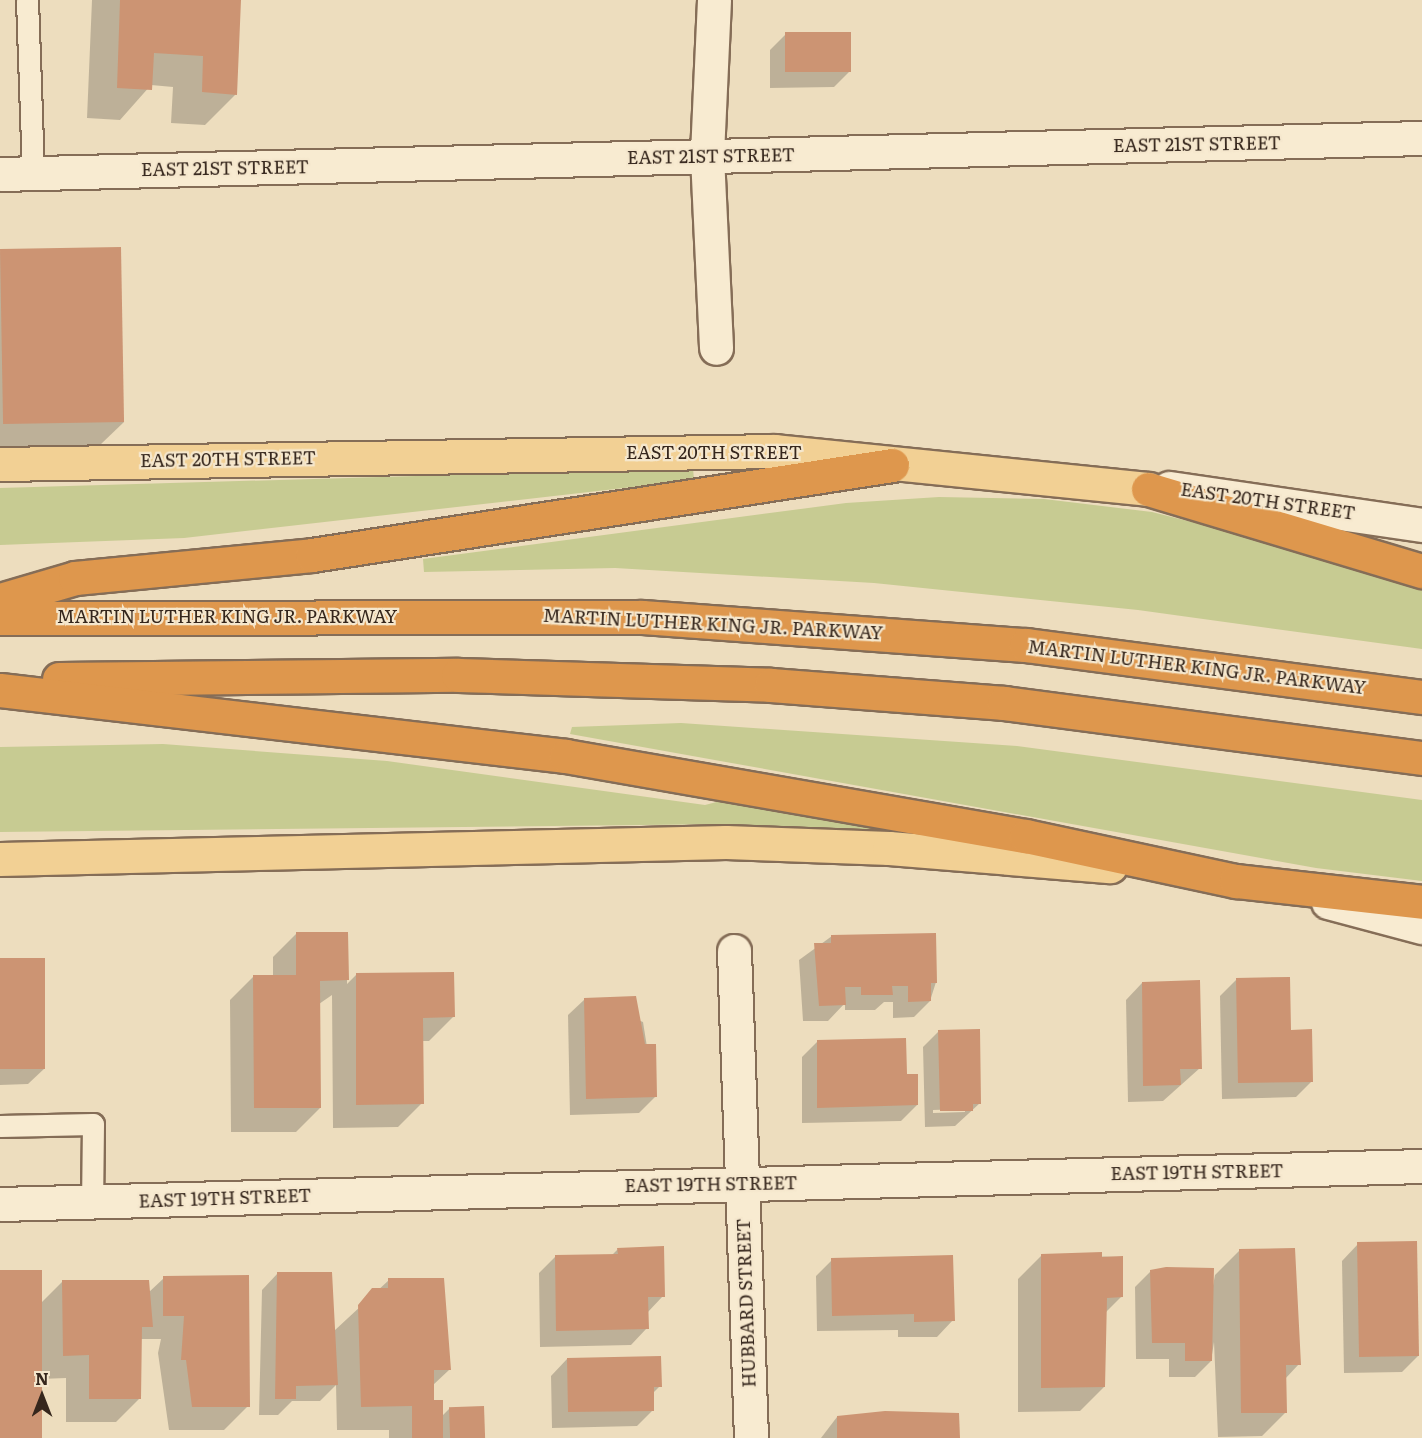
<!DOCTYPE html>
<style>
body{margin:0}
#map{position:relative;width:1422px;height:1438px;overflow:hidden;background:#edddbe;font-family:Literata,serif}
div>[style]{position:absolute}
.green>*{inset:0;background:#c7cb92}
.shadow>*{inset:0;background:#0003}
.building>*{inset:0;background:#cc9473;transform-origin:0 0}
.roads{filter:drop-shadow(2px 0 #856d57) drop-shadow(-2px 0 #856d57) drop-shadow(0 2px #856d57) drop-shadow(0 -2px #856d57)}
.lane>*{height:21px;margin:-10.5px;padding:0 10.5px;transform-origin:10.5px;border-radius:10.5px;background:#f8ebd1}
.street>*{height:33px;margin:-16.5px;padding:0 16.5px;transform-origin:16.5px;border-radius:16.5px;background:#f8ebd1}
.secondary>*{height:33px;margin:-16.5px;padding:0 16.5px;transform-origin:16.5px;border-radius:16.5px;background:#f8ebd1}
.primary>*{height:33px;margin:-16.5px;padding:0 16.5px;transform-origin:16.5px;border-radius:16.5px;background:#f2d094}
.highway>*{height:33px;margin:-16.5px;padding:0 16.5px;transform-origin:16.5px;border-radius:16.5px;background:#de974d}
span{translate:-50% -50%;white-space:nowrap;text-align:center;line-height:1.15;-webkit-text-stroke:4.5px #f5e7cd;paint-order:stroke}
.street-label{font-size:18px;color:#35261c}
.north{position:absolute;left:12px;top:1366px;width:60px;height:60px;-webkit-text-stroke:4px #f5e7cd;paint-order:stroke;rotate:0deg;font-size:16px;font-weight:700;line-height:24px;text-align:center;color:#35261c}
.north::after{content:'';display:block;margin:auto;width:21px;height:27px;background:#35261c;clip-path:polygon(50% 0,100% 100%,50% 72%,0 100%)}
</style>
<div id="map">
<div class="green">
<i style="clip-path:polygon(693px 468px,694px 480px,184px 538px,0 545px,0 488px)"></i>
<i style="clip-path:polygon(939px 497px,1044px 499px,1152px 512px,1327px 556px,1422px 589px,1422px 649px,1138px 610px,874px 583px,615px 568px,424px 572px,423px 559px,846px 503px)"></i>
<i style="clip-path:polygon(681px 723px,1017px 746px,1422px 800px,1422px 881px,1316px 868px,570px 734px,572px 727px)"></i>
<i style="clip-path:polygon(163px 744px,387px 761px,705px 805px,736px 797px,938px 833px,730px 824px,0 832px,0 747px)"></i>
</div>
<div class="shadow">
<i style="clip-path:polygon(92px 0,240px 0,236px 94px,205px 125px,171px 123px,173px 87px,151px 85px,120px 120px,87px 118px)"></i>
<i style="clip-path:polygon(786px 34px,850px 71px,834px 87px,770px 88px,770px 50px)"></i>
<i style="clip-path:polygon(0 251px,124px 422px,100px 445px,0 447px)"></i>
<i style="clip-path:polygon(297px 933px,347px 933px,347px 984px,356px 975px,453px 1017px,429px 1041px,422px 1041px,422px 1103px,398px 1127px,333px 1128px,332px 995px,319px 1004px,320px 1108px,296px 1132px,231px 1132px,230px 1000px,254px 976px,273px 976px,273px 957px)"></i>
<i style="clip-path:polygon(832px 936px,936px 982px,930px 1001px,914px 1017px,893px 1018px,893px 1002px,884px 1002px,875px 1010px,845px 1010px,845px 1003px,828px 1021px,803px 1021px,799px 960px)"></i>
<i style="clip-path:polygon(0 960px,45px 1068px,28px 1084px,0 1085px)"></i>
<i style="clip-path:polygon(1236px 980px,1290px 1031px,1312px 1081px,1296px 1097px,1222px 1099px,1220px 996px)"></i>
<i style="clip-path:polygon(1142px 983px,1200px 1068px,1163px 1101px,1128px 1102px,1126px 1000px)"></i>
<i style="clip-path:polygon(585px 999px,643px 1022px,655px 1097px,639px 1113px,570px 1115px,568px 1015px)"></i>
<i style="clip-path:polygon(evenodd,939px 1031px,980px 1103px,955px 1126px,925px 1127px,923px 1047px,939px 1031px,965px 1109px,965px 1112px,933px 1113px,933px 1110px,965px 1109px)"></i>
<i style="clip-path:polygon(818px 1041px,906px 1076px,917px 1105px,901px 1121px,802px 1123px,802px 1057px)"></i>
<i style="clip-path:polygon(1358px 1244px,1418px 1356px,1402px 1372px,1344px 1373px,1342px 1261px)"></i>
<i style="clip-path:polygon(618px 1249px,663px 1296px,647px 1313px,647px 1328px,631px 1345px,540px 1347px,539px 1273px,555px 1257px,611px 1256px)"></i>
<i style="clip-path:polygon(1239px 1251px,1299px 1364px,1285px 1379px,1286px 1412px,1262px 1436px,1218px 1437px,1214px 1342px,1211px 1361px,1195px 1377px,1169px 1377px,1169px 1359px,1136px 1359px,1135px 1287px,1151px 1271px,1212px 1291px,1215px 1275px)"></i>
<i style="clip-path:polygon(1042px 1255px,1121px 1257px,1122px 1296px,1105px 1313px,1104px 1387px,1080px 1411px,1018px 1412px,1018px 1279px)"></i>
<i style="clip-path:polygon(832px 1260px,953px 1320px,937px 1337px,898px 1337px,898px 1330px,817px 1331px,816px 1276px)"></i>
<i style="clip-path:polygon(0 1271px,41px 1303px,63px 1281px,148px 1293px,164px 1278px,248px 1406px,224px 1430px,169px 1430px,158px 1353px,161px 1339px,140px 1339px,140px 1398px,116px 1422px,66px 1422px,66px 1378px,41px 1379px,42px 1438px,0 1438px)"></i>
<i style="clip-path:polygon(278px 1273px,334px 1331px,389px 1280px,449px 1370px,432px 1386px,432px 1401px,441px 1417px,450px 1408px,483px 1438px,389px 1438px,389px 1430px,337px 1430px,336px 1385px,320px 1401px,292px 1401px,278px 1415px,259px 1415px,262px 1290px)"></i>
<i style="clip-path:polygon(567px 1359px,660px 1386px,652px 1394px,653px 1410px,637px 1426px,552px 1428px,551px 1376px)"></i>
<i style="clip-path:polygon(837px 1417px,958px 1438px,821px 1438px)"></i>
</div>
<div class="building">
<i style="clip-path:polygon(120px 0,241px 0,237px 95px,202px 92px,203px 56px,154px 53px,152px 90px,117px 88px)"></i>
<i style="left:785px;top:32px;width:66px;height:40px"></i>
<i style="left:121px;top:247px;width:175px;height:121px;rotate:89deg"></i>
<i style="clip-path:polygon(296px 932px,348px 932px,349px 980px,320px 981px,321px 1108px,254px 1108px,253px 975px,296px 975px)"></i>
<i style="clip-path:polygon(936px 933px,937px 983px,931px 983px,931px 1001px,908px 1002px,908px 986px,892px 986px,893px 995px,861px 995px,861px 987px,845px 987px,846px 1005px,819px 1006px,814px 943px,831px 943px,831px 935px)"></i>
<i style="left:0;top:958px;width:45px;height:111px"></i>
<i style="clip-path:polygon(454px 972px,455px 1017px,423px 1018px,424px 1104px,356px 1105px,356px 973px)"></i>
<i style="clip-path:polygon(1290px 977px,1291px 1030px,1312px 1029px,1313px 1082px,1238px 1083px,1236px 978px)"></i>
<i style="clip-path:polygon(1200px 980px,1202px 1069px,1180px 1069px,1181px 1085px,1143px 1086px,1142px 982px)"></i>
<i style="clip-path:polygon(636px 996px,645px 1044px,656px 1044px,657px 1097px,586px 1099px,584px 998px)"></i>
<i style="clip-path:polygon(980px 1029px,981px 1104px,973px 1104px,973px 1111px,940px 1111px,938px 1030px)"></i>
<i style="clip-path:polygon(906px 1038px,907px 1074px,918px 1074px,918px 1105px,817px 1108px,817px 1040px)"></i>
<i style="left:1417px;top:1241px;width:115px;height:60px;rotate:89deg"></i>
<i style="clip-path:polygon(664px 1246px,665px 1297px,648px 1297px,649px 1329px,556px 1331px,555px 1255px,618px 1254px,617px 1248px)"></i>
<i style="clip-path:polygon(1295px 1248px,1301px 1365px,1286px 1365px,1287px 1413px,1241px 1413px,1239px 1249px)"></i>
<i style="clip-path:polygon(1102px 1252px,1102px 1257px,1123px 1256px,1123px 1297px,1107px 1298px,1105px 1387px,1041px 1388px,1041px 1254px)"></i>
<i style="clip-path:polygon(953px 1255px,955px 1321px,914px 1322px,914px 1314px,832px 1316px,831px 1258px)"></i>
<i style="clip-path:polygon(1166px 1267px,1214px 1268px,1212px 1361px,1185px 1361px,1185px 1343px,1152px 1343px,1150px 1270px)"></i>
<i style="left:0;top:1270px;width:42px;height:168px"></i>
<i style="clip-path:polygon(277px 1272px,332px 1272px,338px 1385px,296px 1386px,296px 1399px,275px 1399px)"></i>
<i style="clip-path:polygon(249px 1275px,250px 1407px,192px 1407px,186px 1360px,181px 1360px,184px 1316px,163px 1316px,163px 1276px)"></i>
<i style="clip-path:polygon(388px 1278px,444px 1278px,451px 1370px,434px 1370px,434px 1400px,443px 1400px,443px 1438px,412px 1438px,412px 1406px,361px 1407px,358px 1305px,372px 1288px,388px 1288px)"></i>
<i style="clip-path:polygon(62px 1280px,149px 1280px,153px 1327px,142px 1327px,141px 1399px,89px 1399px,89px 1355px,63px 1356px)"></i>
<i style="clip-path:polygon(661px 1356px,662px 1387px,654px 1387px,654px 1411px,568px 1412px,567px 1358px)"></i>
<i style="left:484px;top:1406px;width:32px;height:35px;rotate:88deg"></i>
<i style="clip-path:polygon(885px 1411px,959px 1413px,960px 1438px,837px 1438px,837px 1416px)"></i>
</div>
<div class="roads">
<div class="lane">
<i style="left:27px;top:0;width:173px;rotate:88deg"></i>
<i style="left:0;top:1126px;width:93px;rotate:-1.2deg"></i>
<i style="left:93px;top:1124px;width:78px;rotate:90.7deg"></i>
</div>
<div class="street">
<i style="left:714px;top:0;width:156px;rotate:92.6deg"></i>
<i style="left:707px;top:156px;width:192px;rotate:87.3deg"></i>
<i style="left:734px;top:951px;width:487px;rotate:88deg"></i>
<i style="left:0;top:1204px;width:1423px;rotate:-1.53deg"></i>
</div>
<div class="secondary">
<i style="left:0;top:174px;width:1422px;rotate:-1.45deg"></i>
<i style="left:1169px;top:488px;width:256px;rotate:8.3deg"></i>
<i style="left:1328px;top:902px;width:97px;rotate:14.9deg"></i>
</div>
<div class="primary">
<i style="left:0;top:464px;width:775px;rotate:-0.96deg"></i>
<i style="left:775px;top:451px;width:375px;rotate:5.8deg"></i>
<i style="left:0;top:859px;width:726px;rotate:-1.34deg"></i>
<i style="left:726px;top:842px;width:163px;rotate:2.1deg"></i>
<i style="left:889px;top:848px;width:222px;rotate:4.7deg"></i>
</div>
<div class="highway">
<i style="left:1148px;top:489px;width:286px;rotate:16.7deg"></i>
<i style="left:0;top:600px;width:78px;rotate:-16.3deg"></i>
<i style="left:75px;top:578px;width:238px;rotate:-5.5deg"></i>
<i style="left:312px;top:555px;width:587px;rotate:-8.82deg"></i>
<i style="left:0;top:618px;width:642px;rotate:-0.09deg"></i>
<i style="left:642px;top:617px;width:385px;rotate:4.2deg"></i>
<i style="left:1026px;top:645px;width:399px;rotate:7.5deg"></i>
<i style="left:59px;top:679px;width:399px;rotate:-0.6deg"></i>
<i style="left:458px;top:675px;width:313px;rotate:1.8deg"></i>
<i style="left:771px;top:685px;width:234px;rotate:4.4deg"></i>
<i style="left:1004px;top:703px;width:422px;rotate:7.5deg"></i>
<i style="left:0;top:690px;width:570px;rotate:6.65deg"></i>
<i style="left:566px;top:756px;width:467px;rotate:9.9deg"></i>
<i style="left:1026px;top:836px;width:215px;rotate:12.1deg"></i>
<i style="left:1236px;top:881px;width:187px;rotate:6.4deg"></i>
</div>
</div>
<div class="street-label">
<span style="left:1197px;top:144px;rotate:-1deg">EAST 21ST STREET</span>
<span style="left:711px;top:156px;rotate:-1deg">EAST 21ST STREET</span>
<span style="left:225px;top:168px;rotate:-1deg">EAST 21ST STREET</span>
<span style="left:714px;top:452px">EAST 20TH STREET</span>
<span style="left:228px;top:459px;rotate:-1deg">EAST 20TH STREET</span>
<span style="left:1268px;top:501px;rotate:8deg">EAST 20TH STREET</span>
<span style="left:227px;top:616px">MARTIN LUTHER KING JR. PARKWAY</span>
<span style="left:713px;top:624px;rotate:3deg">MARTIN LUTHER KING JR. PARKWAY</span>
<span style="left:1197px;top:667px;rotate:7deg">MARTIN LUTHER KING JR. PARKWAY</span>
<span style="left:1197px;top:1172px;rotate:-1deg">EAST 19TH STREET</span>
<span style="left:711px;top:1184px;rotate:-1deg">EAST 19TH STREET</span>
<span style="left:225px;top:1198px;rotate:-2deg">EAST 19TH STREET</span>
<span style="left:746px;top:1303px;rotate:-92deg">HUBBARD STREET</span>
</div>
<div class="north">N</div>
</div>
